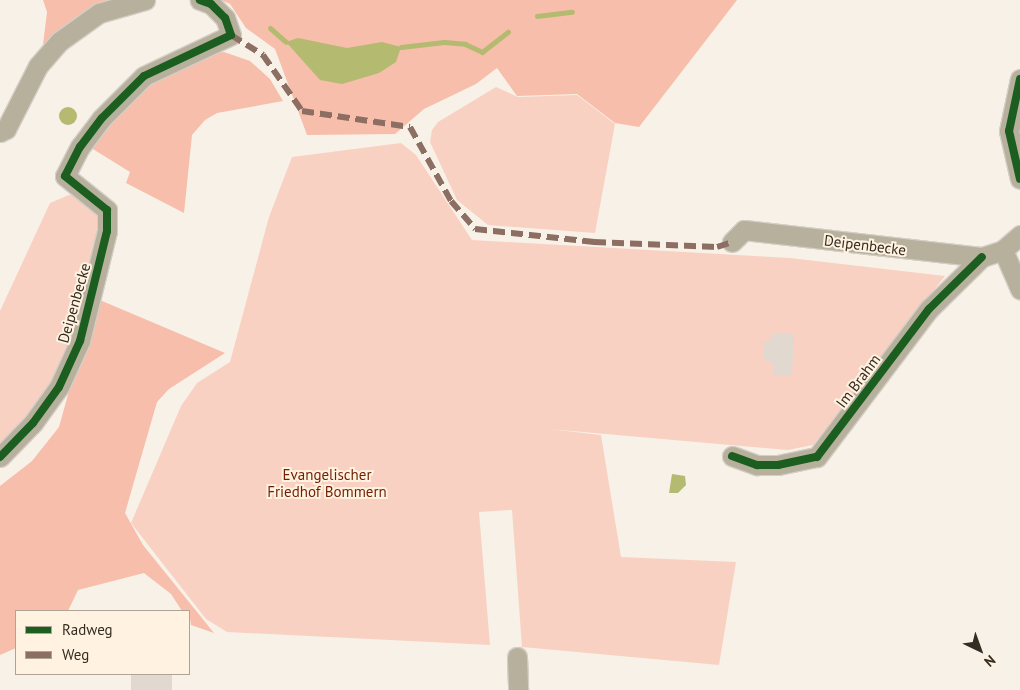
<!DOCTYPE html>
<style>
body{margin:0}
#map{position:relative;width:1020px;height:690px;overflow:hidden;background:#f8f1e8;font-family:"PT Sans",sans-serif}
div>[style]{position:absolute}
.green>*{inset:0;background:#f9d1c2}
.forest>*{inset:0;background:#f7beab}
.water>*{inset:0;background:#b5ba71}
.round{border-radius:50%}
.stream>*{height:5px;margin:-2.5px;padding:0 2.5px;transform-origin:2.5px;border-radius:2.5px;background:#b5ba71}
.building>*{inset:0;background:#e1d8d0;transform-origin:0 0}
.roads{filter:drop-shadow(1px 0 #d3cec6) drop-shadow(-1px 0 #d3cec6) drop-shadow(0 1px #d3cec6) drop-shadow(0 -1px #d3cec6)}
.minor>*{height:19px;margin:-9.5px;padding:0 9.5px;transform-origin:9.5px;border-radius:9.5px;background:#b6b09c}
.quiet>*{height:6px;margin-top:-3px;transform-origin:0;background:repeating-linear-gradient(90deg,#8d6e63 0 12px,transparent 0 18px)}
.cycleway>*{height:8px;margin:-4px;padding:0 4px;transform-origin:4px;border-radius:4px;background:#1b5e20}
span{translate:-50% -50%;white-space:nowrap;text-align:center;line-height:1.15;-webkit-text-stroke:4px #fff2e1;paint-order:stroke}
.street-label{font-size:15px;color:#352d22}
.park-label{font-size:15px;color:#741e01}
.legend{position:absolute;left:15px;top:610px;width:175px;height:65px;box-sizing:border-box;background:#fff2e1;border:1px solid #aea395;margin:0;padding:6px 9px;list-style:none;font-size:15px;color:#352d22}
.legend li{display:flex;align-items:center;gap:10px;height:25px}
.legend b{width:25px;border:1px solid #aea395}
.north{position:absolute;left:955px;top:625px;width:50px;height:50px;-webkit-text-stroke:4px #fff2e1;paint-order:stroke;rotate:138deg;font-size:14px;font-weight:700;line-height:20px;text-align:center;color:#352d22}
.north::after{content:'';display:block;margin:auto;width:18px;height:22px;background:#352d22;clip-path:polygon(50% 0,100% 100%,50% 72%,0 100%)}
</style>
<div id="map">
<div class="green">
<i style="clip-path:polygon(496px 87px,518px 97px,577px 95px,615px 124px,595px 233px,488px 225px,457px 200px,430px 142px,432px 130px,438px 122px)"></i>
<i style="clip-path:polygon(401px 143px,416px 155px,472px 240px,790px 258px,945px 276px,813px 445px,788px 450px,549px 429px,601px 435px,621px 557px,736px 562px,719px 665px,522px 647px,512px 510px,479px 512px,490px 645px,227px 632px,206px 619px,131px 523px,181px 406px,197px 383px,230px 362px,269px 217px,292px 157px)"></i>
<i style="clip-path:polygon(69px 195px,87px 198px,98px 216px,99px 238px,86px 306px,52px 387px,0 451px,0 311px,50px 203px)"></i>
</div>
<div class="forest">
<i style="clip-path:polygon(43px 0,119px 0,42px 53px,47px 12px)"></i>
<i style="clip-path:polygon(221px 0,737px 0,639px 127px,615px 123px,577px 94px,517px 96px,497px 68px,476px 84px,424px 109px,395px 134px,307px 135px,275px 49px,246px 28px,230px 4px)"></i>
<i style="clip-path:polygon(224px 52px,250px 61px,270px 79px,283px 101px,217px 113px,205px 120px,192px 135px,184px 213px,126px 183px,130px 172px,88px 146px,133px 90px,207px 54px)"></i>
<i style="clip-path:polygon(95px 298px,225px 353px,169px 389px,157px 402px,125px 513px,143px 545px,214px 633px,191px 625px,189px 611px,182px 611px,171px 594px,144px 573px,78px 590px,68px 611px,16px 611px,16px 648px,0 655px,0 486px,32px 461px,59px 427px)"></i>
</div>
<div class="water">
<i style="clip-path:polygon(298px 38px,347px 48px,382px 42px,401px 47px,396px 62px,379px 73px,342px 84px,320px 80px,286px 42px)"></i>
<i class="round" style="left:59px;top:107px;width:18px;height:18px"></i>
<i style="clip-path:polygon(672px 474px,685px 476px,686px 485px,678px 493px,669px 493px)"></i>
</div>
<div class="stream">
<i style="left:537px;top:16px;width:35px;rotate:-7deg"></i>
<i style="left:270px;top:28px;width:21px;rotate:41deg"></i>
<i style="left:401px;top:47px;width:43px;rotate:-6.6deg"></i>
<i style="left:444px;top:42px;width:21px;rotate:5deg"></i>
<i style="left:465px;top:44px;width:19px;rotate:25deg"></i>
<i style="left:482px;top:52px;width:33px;rotate:-38deg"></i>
</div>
<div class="building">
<i style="clip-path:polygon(771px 334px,794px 334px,792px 376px,774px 376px,774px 365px,763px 359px,763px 341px,770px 341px)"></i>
<i style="left:131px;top:674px;width:41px;height:16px"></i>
</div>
<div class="roads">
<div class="minor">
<i style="left:1020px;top:79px;width:53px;rotate:101.9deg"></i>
<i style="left:1009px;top:131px;width:49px;rotate:77.1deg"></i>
<i style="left:0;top:132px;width:7px;rotate:-27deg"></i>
<i style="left:6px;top:129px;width:71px;rotate:-63.1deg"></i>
<i style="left:38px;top:66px;width:33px;rotate:-49deg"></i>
<i style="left:60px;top:41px;width:48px;rotate:-35.7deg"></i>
<i style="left:99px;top:13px;width:48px;rotate:-15.8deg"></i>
<i style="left:732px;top:242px;width:17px;rotate:-45deg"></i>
<i style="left:744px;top:230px;width:240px;rotate:6.5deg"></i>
<i style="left:982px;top:257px;width:22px;rotate:-18deg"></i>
<i style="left:1003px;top:250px;width:23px;rotate:-41deg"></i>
<i style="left:1003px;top:250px;width:43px;rotate:66.4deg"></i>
<i style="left:732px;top:456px;width:27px;rotate:20deg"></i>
<i style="left:757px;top:465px;width:21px"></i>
<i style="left:778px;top:465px;width:40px;rotate:-12deg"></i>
<i style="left:817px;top:457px;width:186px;rotate:-52.9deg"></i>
<i style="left:929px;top:309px;width:74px;rotate:-44.5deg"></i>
<i style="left:0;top:457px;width:47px;rotate:-45.9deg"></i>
<i style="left:33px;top:423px;width:44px;rotate:-54.2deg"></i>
<i style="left:59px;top:387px;width:51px;rotate:-65.5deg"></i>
<i style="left:80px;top:341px;width:113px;rotate:-76.2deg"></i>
<i style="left:107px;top:231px;width:21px;rotate:-90deg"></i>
<i style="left:107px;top:210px;width:54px;rotate:-141deg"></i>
<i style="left:65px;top:176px;width:33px;rotate:-63deg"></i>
<i style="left:80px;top:147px;width:36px;rotate:-53deg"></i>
<i style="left:102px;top:118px;width:59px;rotate:-45deg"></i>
<i style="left:144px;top:76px;width:96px;rotate:-25.2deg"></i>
<i style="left:231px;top:35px;width:18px;rotate:-109deg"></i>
<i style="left:225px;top:18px;width:20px;rotate:-135deg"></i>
<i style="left:211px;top:4px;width:12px;rotate:-160deg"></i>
<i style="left:517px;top:657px;width:33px;rotate:88deg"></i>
</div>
</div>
<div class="quiet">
<i style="left:231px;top:35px;width:38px;rotate:32deg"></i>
<i style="left:263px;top:55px;width:68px;rotate:55.1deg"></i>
<i style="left:302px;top:111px;width:109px;rotate:8.4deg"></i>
<i style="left:410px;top:127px;width:85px;rotate:61deg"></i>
<i style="left:451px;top:201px;width:37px;rotate:49deg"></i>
<i style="left:475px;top:229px;width:120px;rotate:6.2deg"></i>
<i style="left:594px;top:242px;width:123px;rotate:2.3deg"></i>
<i style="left:717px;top:247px;width:16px;rotate:-18deg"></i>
</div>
<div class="cycleway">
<i style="left:1020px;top:79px;width:53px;rotate:101.9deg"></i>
<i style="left:1009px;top:131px;width:49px;rotate:77.1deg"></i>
<i style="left:732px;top:456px;width:27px;rotate:20deg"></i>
<i style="left:757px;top:465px;width:21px"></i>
<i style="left:778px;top:465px;width:40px;rotate:-12deg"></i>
<i style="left:817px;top:457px;width:186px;rotate:-52.9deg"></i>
<i style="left:929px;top:309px;width:74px;rotate:-44.5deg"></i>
<i style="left:0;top:457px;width:47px;rotate:-45.9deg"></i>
<i style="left:33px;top:423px;width:44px;rotate:-54.2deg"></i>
<i style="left:59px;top:387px;width:51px;rotate:-65.5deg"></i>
<i style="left:80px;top:341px;width:113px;rotate:-76.2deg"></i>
<i style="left:107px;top:231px;width:21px;rotate:-90deg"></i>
<i style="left:107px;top:210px;width:54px;rotate:-141deg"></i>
<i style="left:65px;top:176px;width:33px;rotate:-63deg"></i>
<i style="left:80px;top:147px;width:36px;rotate:-53deg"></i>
<i style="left:102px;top:118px;width:59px;rotate:-45deg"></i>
<i style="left:144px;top:76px;width:96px;rotate:-25.2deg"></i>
<i style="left:231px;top:35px;width:18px;rotate:-109deg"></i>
<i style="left:225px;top:18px;width:20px;rotate:-135deg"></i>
<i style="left:211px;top:4px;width:12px;rotate:-160deg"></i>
</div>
<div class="street-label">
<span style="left:865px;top:245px;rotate:7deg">Deipenbecke</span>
<span style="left:74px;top:303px;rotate:-74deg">Deipenbecke</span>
<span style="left:858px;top:381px;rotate:-53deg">Im Brahm</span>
</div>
<div class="park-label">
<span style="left:327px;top:483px">Evangelischer<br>Friedhof Bommern</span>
</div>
<ul class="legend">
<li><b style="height:6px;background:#1b5e20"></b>Radweg</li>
<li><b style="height:6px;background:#8d6e63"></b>Weg</li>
</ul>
<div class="north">N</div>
</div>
